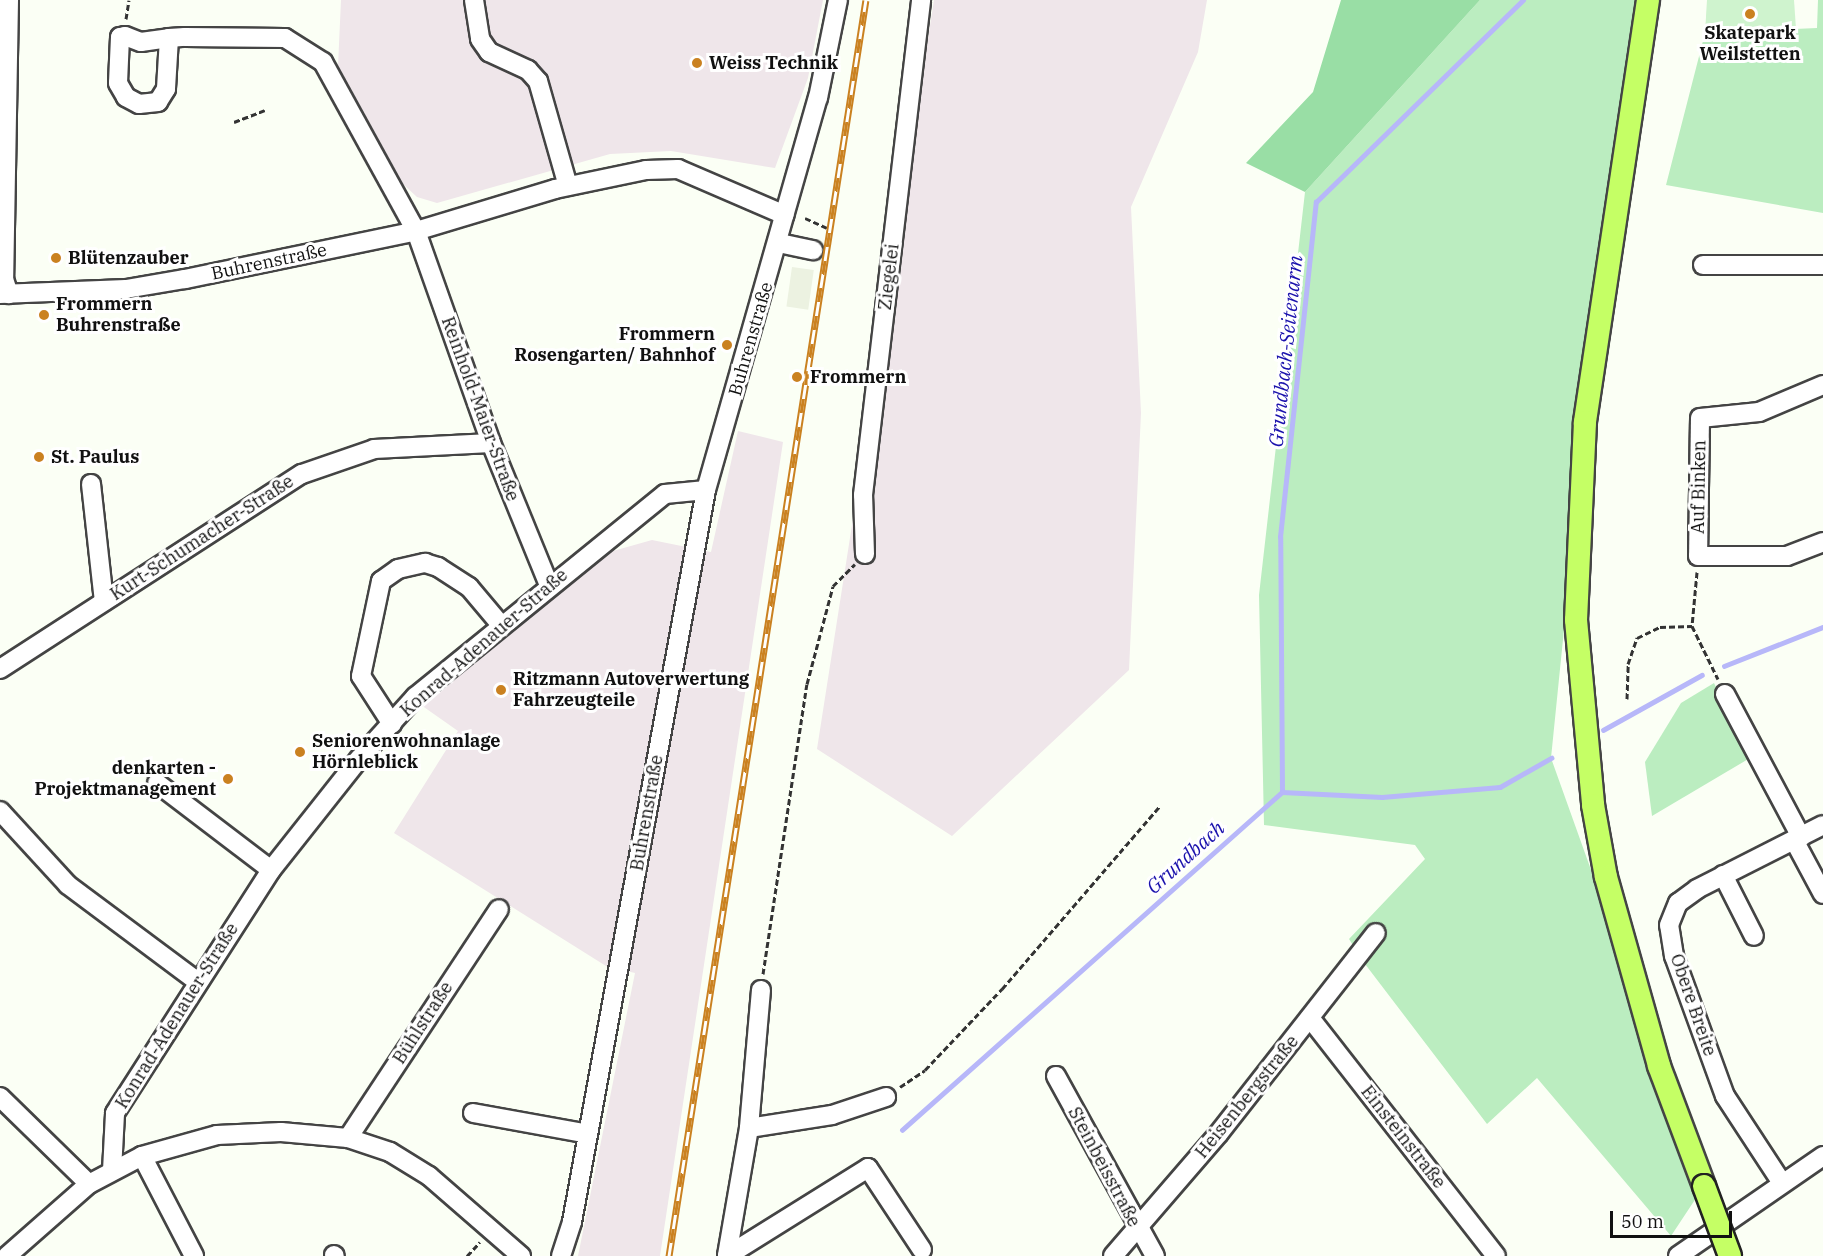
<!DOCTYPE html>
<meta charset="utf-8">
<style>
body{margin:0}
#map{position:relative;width:1823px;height:1256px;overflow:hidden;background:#fbfff5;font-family:"IBM Plex Serif",serif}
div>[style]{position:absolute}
.industrial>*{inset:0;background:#efe6ea}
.green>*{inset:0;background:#bbedc0}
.forest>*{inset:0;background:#99dea5}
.pitch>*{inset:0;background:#cff3ce}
.plaza>*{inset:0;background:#ecf2e1;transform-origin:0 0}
.stream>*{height:4.5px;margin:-2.25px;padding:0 2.25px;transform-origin:2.25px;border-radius:2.25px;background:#b7b7f9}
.path>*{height:3px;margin-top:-1.5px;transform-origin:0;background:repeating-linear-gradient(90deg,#333 0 6px,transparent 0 9px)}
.roads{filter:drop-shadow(2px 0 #444) drop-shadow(-2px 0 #444) drop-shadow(0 2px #444) drop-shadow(0 -2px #444)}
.minor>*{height:18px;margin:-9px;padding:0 9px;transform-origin:9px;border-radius:9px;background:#fff}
.major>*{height:22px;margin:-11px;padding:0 11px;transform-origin:11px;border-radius:11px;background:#c5ff65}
.rail>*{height:7px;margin-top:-3.5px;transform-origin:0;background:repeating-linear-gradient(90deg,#fff 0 14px,#ca8120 0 28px);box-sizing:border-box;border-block:2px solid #ca8120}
.bridges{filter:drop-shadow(2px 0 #222) drop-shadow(-2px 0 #222) drop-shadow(0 2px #222) drop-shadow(0 -2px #222)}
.major-bridge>*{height:22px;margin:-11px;padding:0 11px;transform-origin:11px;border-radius:11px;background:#c5ff65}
.dots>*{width:16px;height:16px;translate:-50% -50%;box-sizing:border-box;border:3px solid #fff;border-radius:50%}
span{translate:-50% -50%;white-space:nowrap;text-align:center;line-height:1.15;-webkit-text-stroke:6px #fff;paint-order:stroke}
.poi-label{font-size:18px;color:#111;font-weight:700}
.left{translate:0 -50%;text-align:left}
.right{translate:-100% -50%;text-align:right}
.street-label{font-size:18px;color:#111}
.water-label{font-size:20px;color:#1a11ac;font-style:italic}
.scale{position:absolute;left:1610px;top:1211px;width:122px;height:27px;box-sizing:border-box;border:3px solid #111;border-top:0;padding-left:8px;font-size:18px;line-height:21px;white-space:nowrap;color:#111;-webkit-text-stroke:4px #fff;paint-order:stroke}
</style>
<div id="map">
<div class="industrial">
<i style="clip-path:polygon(341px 0,823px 0,808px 78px,775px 168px,671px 151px,610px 154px,437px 203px,417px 197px,403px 184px,338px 66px)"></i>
<i style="clip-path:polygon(934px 0,1207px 0,1198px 52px,1131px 207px,1141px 413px,1129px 670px,952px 836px,817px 749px)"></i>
<i style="clip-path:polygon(738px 431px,783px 442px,660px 1256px,578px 1256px,635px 973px,606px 966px,394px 833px,458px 731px,421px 705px,613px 551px,652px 540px,711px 552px)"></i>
</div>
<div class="green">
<i style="clip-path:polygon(1480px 0,1648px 0,1585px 422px,1551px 758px,1704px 1186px,1671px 1236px,1537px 1078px,1487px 1124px,1365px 964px,1349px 939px,1425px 859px,1415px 845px,1264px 825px,1259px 595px,1305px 192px)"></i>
<i style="clip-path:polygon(1818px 0,1823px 0,1823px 213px,1666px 185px,1705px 33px,1817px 28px)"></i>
<i style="clip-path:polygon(1714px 683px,1750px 758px,1652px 816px,1645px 762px,1681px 703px)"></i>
</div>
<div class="forest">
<i style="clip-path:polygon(1341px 0,1480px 0,1305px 192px,1246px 163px,1313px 92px)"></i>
</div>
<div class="pitch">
<i style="clip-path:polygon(1707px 0,1794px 0,1796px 29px,1705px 33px)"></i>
</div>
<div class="plaza">
<i style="left:792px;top:267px;width:22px;height:40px;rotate:8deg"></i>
</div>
<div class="stream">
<i style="left:1724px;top:666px;width:106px;rotate:-21.5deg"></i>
<i style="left:1603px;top:730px;width:113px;rotate:-29.1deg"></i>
<i style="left:1282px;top:792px;width:255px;rotate:-90.4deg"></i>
<i style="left:1280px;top:537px;width:337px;rotate:-83.9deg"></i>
<i style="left:1316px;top:202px;width:289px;rotate:-44.3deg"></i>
<i style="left:902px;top:1130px;width:509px;rotate:-41.65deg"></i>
<i style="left:1282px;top:792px;width:100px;rotate:2.9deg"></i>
<i style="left:1382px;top:797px;width:118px;rotate:-4.8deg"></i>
<i style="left:1500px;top:787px;width:59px;rotate:-29.6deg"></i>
</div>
<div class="path">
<i style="left:126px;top:19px;width:19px;rotate:-81deg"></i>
<i style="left:234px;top:122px;width:33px;rotate:-21deg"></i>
<i style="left:805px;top:218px;width:24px;rotate:24deg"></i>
<i style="left:1697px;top:572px;width:54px;rotate:95.3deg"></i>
<i style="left:1692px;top:626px;width:59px;rotate:63.9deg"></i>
<i style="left:1627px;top:699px;width:35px;rotate:-88deg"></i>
<i style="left:1628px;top:664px;width:28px;rotate:-71deg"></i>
<i style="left:1637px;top:638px;width:25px;rotate:-26deg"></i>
<i style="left:1660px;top:627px;width:32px;rotate:-2deg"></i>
<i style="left:763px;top:974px;width:293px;rotate:-81.4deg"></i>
<i style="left:807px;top:684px;width:101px;rotate:-75.1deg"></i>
<i style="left:833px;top:586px;width:31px;rotate:-45deg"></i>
<i style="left:900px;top:1087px;width:30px;rotate:-34deg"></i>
<i style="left:925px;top:1070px;width:112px;rotate:-46.5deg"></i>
<i style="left:1002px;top:989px;width:242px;rotate:-49.2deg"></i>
<i style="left:467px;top:1256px;width:19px;rotate:-47deg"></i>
</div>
<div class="roads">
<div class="minor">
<i style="left:9px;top:0;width:279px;rotate:91deg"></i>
<i style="left:4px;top:279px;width:16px;rotate:72deg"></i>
<i style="left:474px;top:0;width:39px;rotate:81deg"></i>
<i style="left:480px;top:39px;width:16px;rotate:55deg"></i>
<i style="left:489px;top:52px;width:43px;rotate:24.8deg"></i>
<i style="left:528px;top:70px;width:15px;rotate:48deg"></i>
<i style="left:538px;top:81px;width:109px;rotate:74.1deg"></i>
<i style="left:169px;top:38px;width:51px;rotate:93.4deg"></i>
<i style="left:166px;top:89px;width:15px;rotate:122deg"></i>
<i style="left:158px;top:102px;width:19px;rotate:174deg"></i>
<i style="left:139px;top:104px;width:15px;rotate:-152deg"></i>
<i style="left:126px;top:97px;width:16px;rotate:-120deg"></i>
<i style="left:118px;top:83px;width:46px;rotate:-87.5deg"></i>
<i style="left:120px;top:37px;width:5px;rotate:-11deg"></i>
<i style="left:125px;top:36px;width:17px;rotate:21deg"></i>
<i style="left:141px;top:42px;width:28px;rotate:-8deg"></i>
<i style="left:169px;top:38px;width:16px;rotate:-4deg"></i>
<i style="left:185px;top:37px;width:100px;rotate:0.6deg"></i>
<i style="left:285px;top:38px;width:45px;rotate:32.3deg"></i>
<i style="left:323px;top:62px;width:193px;rotate:61.2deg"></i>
<i style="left:416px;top:231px;width:225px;rotate:70.5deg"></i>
<i style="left:491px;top:443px;width:153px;rotate:67.8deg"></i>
<i style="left:779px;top:243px;width:35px;rotate:12deg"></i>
<i style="left:1703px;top:265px;width:120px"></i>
<i style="left:0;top:294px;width:126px;rotate:-2.3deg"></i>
<i style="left:126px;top:289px;width:60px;rotate:-9.6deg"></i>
<i style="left:185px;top:279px;width:236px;rotate:-11.7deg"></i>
<i style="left:416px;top:231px;width:145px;rotate:-16.8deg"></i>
<i style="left:555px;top:189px;width:93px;rotate:-11.8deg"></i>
<i style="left:646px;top:170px;width:32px;rotate:-2deg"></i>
<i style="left:678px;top:169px;width:116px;rotate:23.3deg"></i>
<i style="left:1823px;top:385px;width:69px;rotate:157.1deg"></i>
<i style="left:1759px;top:412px;width:59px;rotate:174.2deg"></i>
<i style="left:1700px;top:418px;width:138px;rotate:90.8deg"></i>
<i style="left:1698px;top:556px;width:89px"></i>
<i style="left:1787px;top:556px;width:39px;rotate:-21deg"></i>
<i style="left:91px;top:484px;width:118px;rotate:83.7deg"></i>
<i style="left:865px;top:554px;width:59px;rotate:-91.9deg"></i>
<i style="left:863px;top:495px;width:498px;rotate:-83.3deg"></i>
<i style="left:0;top:669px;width:359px;rotate:-32.9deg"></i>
<i style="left:302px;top:474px;width:76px;rotate:-19.1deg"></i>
<i style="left:374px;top:449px;width:117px;rotate:-2.9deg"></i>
<i style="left:1725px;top:694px;width:162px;rotate:62deg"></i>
<i style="left:392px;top:724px;width:57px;rotate:-122.9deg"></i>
<i style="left:361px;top:676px;width:97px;rotate:-78.1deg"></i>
<i style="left:381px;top:581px;width:21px;rotate:-35deg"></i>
<i style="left:398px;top:569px;width:28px;rotate:-13deg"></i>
<i style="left:425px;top:563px;width:14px;rotate:17deg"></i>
<i style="left:438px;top:567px;width:37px;rotate:33deg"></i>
<i style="left:469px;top:587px;width:50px;rotate:49.9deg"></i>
<i style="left:157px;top:783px;width:143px;rotate:37.3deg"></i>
<i style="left:0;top:811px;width:100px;rotate:47.4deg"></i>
<i style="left:68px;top:885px;width:162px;rotate:36.7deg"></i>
<i style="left:1794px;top:840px;width:61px;rotate:61.8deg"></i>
<i style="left:1723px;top:875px;width:68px;rotate:63.1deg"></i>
<i style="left:761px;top:990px;width:139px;rotate:95deg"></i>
<i style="left:749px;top:1128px;width:130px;rotate:99.8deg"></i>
<i style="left:727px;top:1256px;width:166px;rotate:-32deg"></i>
<i style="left:868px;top:1168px;width:98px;rotate:56.6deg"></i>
<i style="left:1310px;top:1018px;width:302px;rotate:52deg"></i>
<i style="left:1056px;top:1076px;width:205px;rotate:61.2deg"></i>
<i style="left:0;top:1097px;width:124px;rotate:44.3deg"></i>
<i style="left:473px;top:1113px;width:117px;rotate:10.3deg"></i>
<i style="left:749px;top:1128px;width:84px;rotate:-8.9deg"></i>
<i style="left:832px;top:1115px;width:57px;rotate:-18.4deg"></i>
<i style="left:348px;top:1138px;width:274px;rotate:-56.6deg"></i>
<i style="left:142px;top:1156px;width:113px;rotate:62.5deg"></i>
<i style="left:112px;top:1171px;width:58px;rotate:-87deg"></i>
<i style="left:115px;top:1113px;width:289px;rotate:-57.3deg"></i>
<i style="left:271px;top:870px;width:142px;rotate:-51.6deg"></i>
<i style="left:359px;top:759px;width:84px;rotate:-47.9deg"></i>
<i style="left:415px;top:697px;width:322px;rotate:-39.1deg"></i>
<i style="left:665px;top:494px;width:41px;rotate:-5.6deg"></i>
<i style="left:1782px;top:1183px;width:104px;rotate:-123.2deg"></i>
<i style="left:1725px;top:1096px;width:149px;rotate:-110deg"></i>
<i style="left:1674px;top:956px;width:31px;rotate:-99deg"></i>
<i style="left:1669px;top:925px;width:24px;rotate:-68deg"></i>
<i style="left:1678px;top:903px;width:24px;rotate:-36deg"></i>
<i style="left:1697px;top:889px;width:141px;rotate:-26.9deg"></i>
<i style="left:334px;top:1255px;width:1px;rotate:45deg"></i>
<i style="left:7px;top:1256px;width:109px;rotate:-41.3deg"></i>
<i style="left:89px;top:1184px;width:60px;rotate:-27.8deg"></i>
<i style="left:142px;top:1156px;width:78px;rotate:-15.6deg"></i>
<i style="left:217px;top:1135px;width:64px;rotate:-2.7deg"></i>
<i style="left:281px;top:1132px;width:67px;rotate:5.1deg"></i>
<i style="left:348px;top:1138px;width:44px;rotate:18.4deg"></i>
<i style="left:390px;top:1152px;width:46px;rotate:31.6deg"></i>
<i style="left:429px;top:1176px;width:122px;rotate:41deg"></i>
<i style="left:561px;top:1256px;width:36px;rotate:-72deg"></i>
<i style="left:572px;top:1222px;width:744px;rotate:-79.63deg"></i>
<i style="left:706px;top:490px;width:408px;rotate:-74.1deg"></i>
<i style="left:818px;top:98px;width:100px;rotate:-78.5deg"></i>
<i style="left:1113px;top:1256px;width:162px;rotate:-49.2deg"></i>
<i style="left:1219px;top:1133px;width:254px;rotate:-51.9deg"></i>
<i style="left:1678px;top:1256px;width:176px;rotate:-34.6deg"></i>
</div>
<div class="major">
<i style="left:1648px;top:0;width:427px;rotate:98.5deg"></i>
<i style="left:1585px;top:422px;width:198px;rotate:92.6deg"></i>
<i style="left:1576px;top:620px;width:186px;rotate:84.7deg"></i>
<i style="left:1593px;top:805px;width:73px;rotate:79.8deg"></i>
<i style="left:1606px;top:877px;width:196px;rotate:74.3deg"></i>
<i style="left:1659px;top:1066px;width:128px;rotate:69.4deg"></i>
</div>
</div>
<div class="rail">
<i style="left:669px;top:1256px;width:1271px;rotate:-81.09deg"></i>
</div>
<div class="bridges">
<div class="major-bridge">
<i style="left:1704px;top:1186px;width:75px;rotate:69.6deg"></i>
</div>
</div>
<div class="dots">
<i style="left:1750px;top:14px;background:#ca8120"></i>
<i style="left:697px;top:63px;background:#ca8120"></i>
<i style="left:56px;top:258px;background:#ca8120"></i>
<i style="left:44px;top:315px;background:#ca8120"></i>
<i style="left:727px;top:345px;background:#ca8120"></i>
<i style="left:797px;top:377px;background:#ca8120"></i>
<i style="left:39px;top:457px;background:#ca8120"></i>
<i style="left:501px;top:690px;background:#ca8120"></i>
<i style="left:300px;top:752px;background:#ca8120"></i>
<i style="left:228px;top:779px;background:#ca8120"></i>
</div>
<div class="poi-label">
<span style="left:1750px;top:44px">Skatepark<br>Weilstetten</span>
<span class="left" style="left:709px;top:63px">Weiss Technik</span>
<span class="left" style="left:68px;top:258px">Blütenzauber</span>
<span class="left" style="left:56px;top:315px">Frommern<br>Buhrenstraße</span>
<span class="right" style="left:715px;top:345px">Frommern<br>Rosengarten/ Bahnhof</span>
<span class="left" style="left:810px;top:377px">Frommern</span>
<span class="left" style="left:51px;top:457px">St. Paulus</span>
<span class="left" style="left:513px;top:690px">Ritzmann Autoverwertung<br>Fahrzeugteile</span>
<span class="left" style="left:312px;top:752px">Seniorenwohnanlage<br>Hörnleblick</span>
<span class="right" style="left:216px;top:779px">denkarten -<br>Projektmanagement</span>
</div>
<div class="street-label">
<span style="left:269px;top:262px;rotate:-12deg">Buhrenstraße</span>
<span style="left:889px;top:277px;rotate:-83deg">Ziegelei</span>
<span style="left:751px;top:339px;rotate:-74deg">Buhrenstraße</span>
<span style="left:480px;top:409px;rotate:70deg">Reinhold-Maier-Straße</span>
<span style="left:1699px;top:487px;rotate:-89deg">Auf Binken</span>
<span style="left:202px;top:538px;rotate:-33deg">Kurt-Schumacher-Straße</span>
<span style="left:484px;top:643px;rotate:-41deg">Konrad-Adenauer-Straße</span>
<span style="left:647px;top:813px;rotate:-80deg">Buhrenstraße</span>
<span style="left:1693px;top:1005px;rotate:71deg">Obere Breite</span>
<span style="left:177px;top:1016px;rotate:-58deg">Konrad-Adenauer-Straße</span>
<span style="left:423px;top:1023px;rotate:-57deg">Bühlstraße</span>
<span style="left:1247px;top:1097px;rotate:-51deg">Heisenbergstraße</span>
<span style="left:1403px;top:1137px;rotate:52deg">Einsteinstraße</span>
<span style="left:1104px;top:1167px;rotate:62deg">Steinbeisstraße</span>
</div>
<div class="water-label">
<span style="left:1285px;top:351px;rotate:-84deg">Grundbach-Seitenarm</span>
<span style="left:1185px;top:857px;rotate:-42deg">Grundbach</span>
</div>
<div class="scale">50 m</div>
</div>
